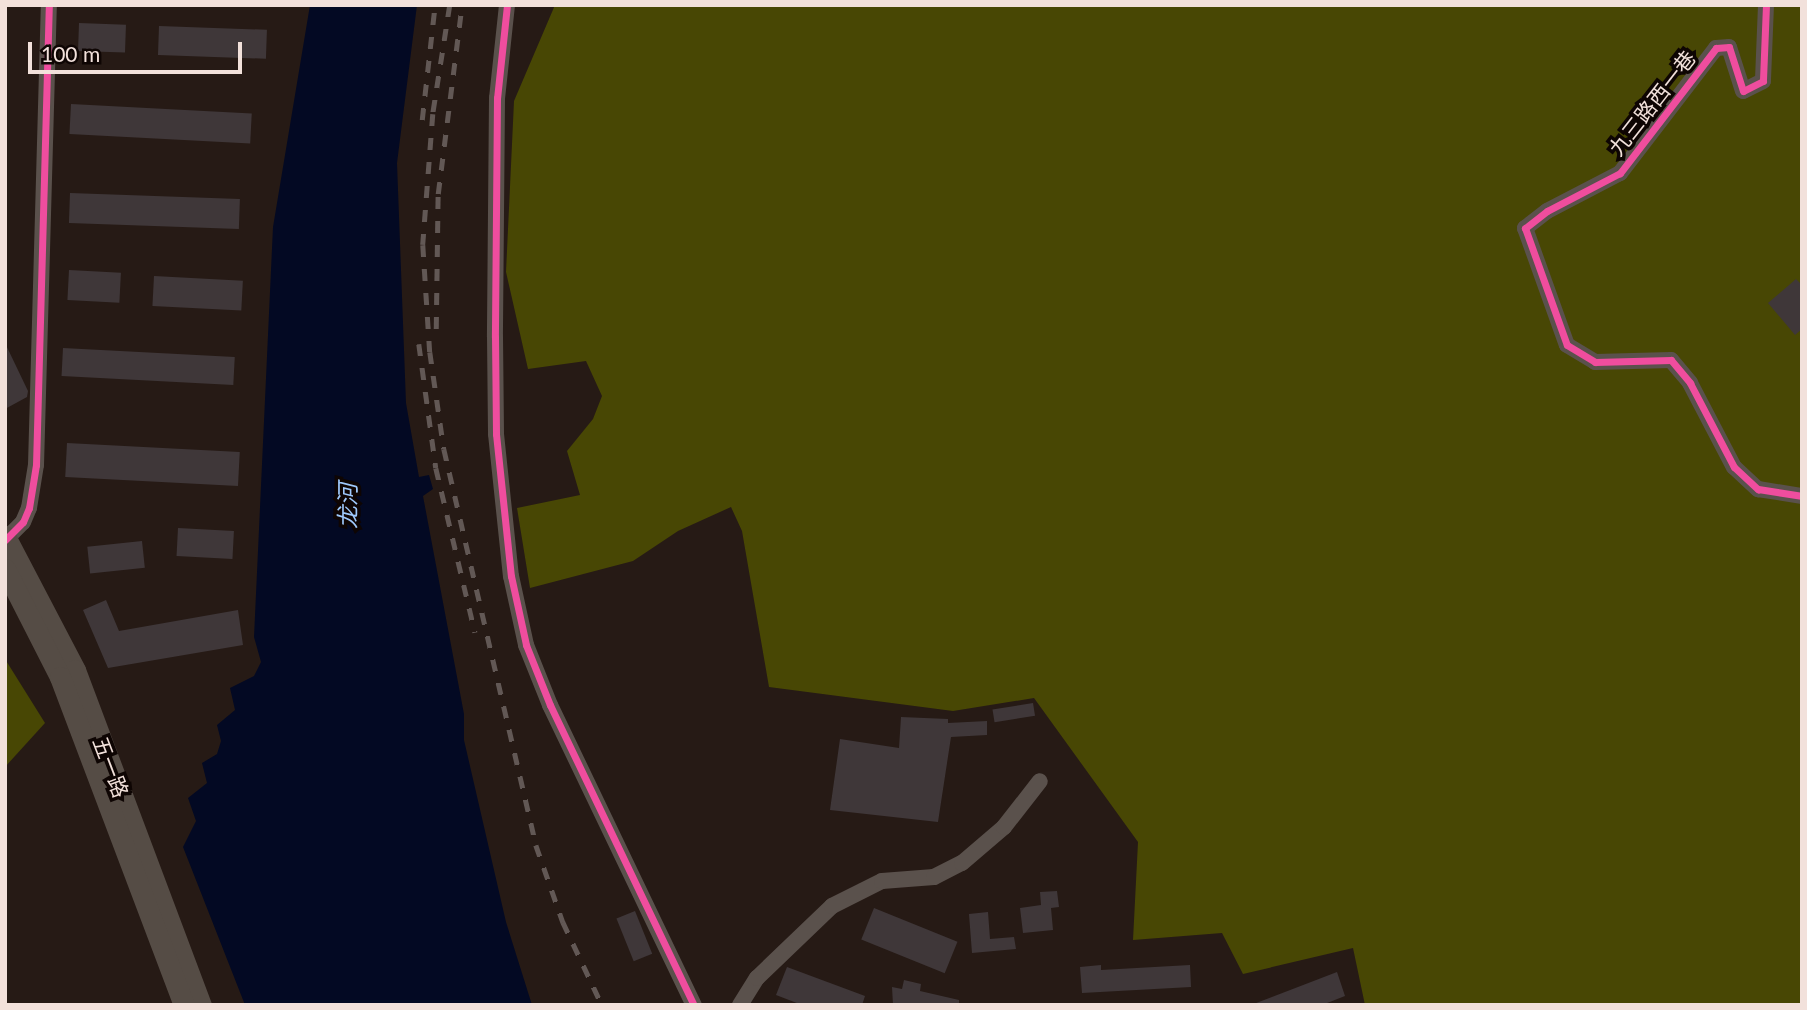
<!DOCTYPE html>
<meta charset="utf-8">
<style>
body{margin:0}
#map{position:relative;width:1807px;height:1010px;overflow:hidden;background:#261a15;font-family:Lato,"Noto Sans SC",sans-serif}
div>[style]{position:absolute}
.forest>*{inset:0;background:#484704}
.water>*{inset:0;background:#030923}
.building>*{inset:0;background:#3f3739;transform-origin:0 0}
.minor>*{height:16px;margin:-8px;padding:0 8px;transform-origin:8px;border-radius:8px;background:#5a514c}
.secondary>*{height:21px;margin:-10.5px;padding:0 10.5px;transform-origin:10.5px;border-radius:10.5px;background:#554c45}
.rail>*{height:4.5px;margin-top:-2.25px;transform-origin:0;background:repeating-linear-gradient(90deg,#625855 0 12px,transparent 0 24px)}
.cycleway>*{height:7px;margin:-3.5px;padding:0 3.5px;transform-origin:3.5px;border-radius:3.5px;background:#ef4d9e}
span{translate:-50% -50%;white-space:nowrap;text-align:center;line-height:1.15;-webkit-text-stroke:7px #0e0503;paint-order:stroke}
.street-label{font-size:21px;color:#f2e1db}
.water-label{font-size:23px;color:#9fc9fc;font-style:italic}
.frame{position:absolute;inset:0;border:7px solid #f2e1db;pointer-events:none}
.scale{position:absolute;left:28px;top:42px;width:214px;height:32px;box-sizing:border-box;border:4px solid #f2e1db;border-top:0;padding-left:9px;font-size:21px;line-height:24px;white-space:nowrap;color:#f2e1db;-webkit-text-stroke:5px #0e0503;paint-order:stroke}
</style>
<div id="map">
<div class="forest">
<i style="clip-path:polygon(555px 5px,1802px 5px,1802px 1005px,1365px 1005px,1353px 948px,1243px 974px,1222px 933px,1133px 940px,1138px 842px,1034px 698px,953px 711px,769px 687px,742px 531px,731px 507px,678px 531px,633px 561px,530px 588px,517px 508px,580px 495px,567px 451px,593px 419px,602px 396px,586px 361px,528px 369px,506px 272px,514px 101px)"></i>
<i style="clip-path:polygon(5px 659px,45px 723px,5px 767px)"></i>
</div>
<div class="water">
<i style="clip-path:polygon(310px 5px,417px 5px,397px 163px,406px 403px,419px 477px,429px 475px,433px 489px,423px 496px,464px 714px,464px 740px,506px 922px,532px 1005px,245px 1005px,183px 847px,196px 821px,188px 798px,207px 783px,202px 763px,217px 754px,221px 741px,217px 725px,235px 710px,230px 688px,254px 676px,261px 662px,254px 637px,273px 227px)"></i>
</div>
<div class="building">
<i style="left:79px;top:23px;width:47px;height:28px;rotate:2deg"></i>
<i style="left:159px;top:26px;width:108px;height:29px;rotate:2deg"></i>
<i style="left:71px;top:104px;width:181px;height:30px;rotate:3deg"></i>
<i style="left:70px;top:193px;width:170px;height:30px;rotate:2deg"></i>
<i style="left:69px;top:270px;width:52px;height:30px;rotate:3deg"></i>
<i style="left:154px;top:276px;width:89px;height:30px;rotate:3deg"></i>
<i style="clip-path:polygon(1796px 279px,1802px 285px,1802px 329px,1795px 335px,1768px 303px)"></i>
<i style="clip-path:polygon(5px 343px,28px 391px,27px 397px,5px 409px)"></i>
<i style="left:63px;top:348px;width:172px;height:28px;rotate:3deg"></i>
<i style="left:67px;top:443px;width:173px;height:34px;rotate:3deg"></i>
<i style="left:178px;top:528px;width:56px;height:28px;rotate:3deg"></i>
<i style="left:142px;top:541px;width:27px;height:55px;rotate:84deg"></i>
<i style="clip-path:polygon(106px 600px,119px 631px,238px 610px,243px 645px,108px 668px,83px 610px)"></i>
<i style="left:1033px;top:703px;width:13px;height:41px;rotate:81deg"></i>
<i style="clip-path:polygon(901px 717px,948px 719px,948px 723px,987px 721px,987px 735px,951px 737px,938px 822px,830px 810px,840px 739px,899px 748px)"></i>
<i style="clip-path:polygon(1057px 891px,1059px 907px,1051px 908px,1053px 930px,1023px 933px,1020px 908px,1041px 905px,1040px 892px)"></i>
<i style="left:874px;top:908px;width:90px;height:34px;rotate:22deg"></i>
<i style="left:635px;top:911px;width:46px;height:20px;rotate:68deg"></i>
<i style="clip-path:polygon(988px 912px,990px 939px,1014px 937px,1016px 949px,972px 953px,969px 914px)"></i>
<i style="clip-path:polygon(1101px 965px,1101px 970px,1190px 965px,1191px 987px,1082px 993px,1080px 967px)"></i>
<i style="clip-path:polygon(787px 967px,865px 996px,862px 1005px,802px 1005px,776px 995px)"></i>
<i style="clip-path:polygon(1337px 972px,1345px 996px,1322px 1005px,1251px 1005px)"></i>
<i style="clip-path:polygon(904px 980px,921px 984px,920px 991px,959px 1000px,959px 1005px,893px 1005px,892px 987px,902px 989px)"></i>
</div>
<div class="minor">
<i style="left:507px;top:5px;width:94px;rotate:96.1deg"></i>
<i style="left:497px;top:98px;width:239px;rotate:90.5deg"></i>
<i style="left:495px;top:337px;width:97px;rotate:89.4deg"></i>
<i style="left:496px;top:434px;width:143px;rotate:84deg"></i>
<i style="left:511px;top:576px;width:71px;rotate:77.7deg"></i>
<i style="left:526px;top:645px;width:65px;rotate:68.2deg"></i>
<i style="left:550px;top:705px;width:333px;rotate:64.4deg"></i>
<i style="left:1766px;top:5px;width:76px;rotate:92.3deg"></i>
<i style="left:1763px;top:81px;width:22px;rotate:153deg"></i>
<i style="left:1743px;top:91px;width:46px;rotate:-107.7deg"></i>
<i style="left:1729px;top:47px;width:13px;rotate:176deg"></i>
<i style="left:1716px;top:48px;width:158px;rotate:127.5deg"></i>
<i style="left:1620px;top:173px;width:82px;rotate:152.5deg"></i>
<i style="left:1547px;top:211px;width:28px;rotate:142deg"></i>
<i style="left:1525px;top:228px;width:124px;rotate:70.3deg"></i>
<i style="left:1567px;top:345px;width:33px;rotate:31deg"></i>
<i style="left:1595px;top:362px;width:76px;rotate:-1.5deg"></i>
<i style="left:1671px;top:360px;width:30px;rotate:50deg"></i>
<i style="left:1690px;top:383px;width:95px;rotate:62.4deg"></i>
<i style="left:1734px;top:467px;width:33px;rotate:43deg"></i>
<i style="left:1758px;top:489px;width:45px;rotate:9deg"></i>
<i style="left:5px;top:540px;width:25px;rotate:-45deg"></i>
<i style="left:23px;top:522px;width:15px;rotate:-67deg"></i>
<i style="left:29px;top:508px;width:44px;rotate:-80.8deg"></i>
<i style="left:36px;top:465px;width:460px;rotate:-88.4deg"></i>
<i style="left:740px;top:1005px;width:32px;rotate:-58deg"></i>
<i style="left:757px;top:978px;width:104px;rotate:-43.8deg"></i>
<i style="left:832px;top:906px;width:56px;rotate:-26.6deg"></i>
<i style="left:882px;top:881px;width:52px;rotate:-4.4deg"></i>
<i style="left:934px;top:877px;width:31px;rotate:-27deg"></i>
<i style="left:962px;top:863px;width:55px;rotate:-40.6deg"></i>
<i style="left:1004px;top:827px;width:58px;rotate:-52deg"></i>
</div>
<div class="secondary">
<i style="left:5px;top:536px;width:151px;rotate:62.4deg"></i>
<i style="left:75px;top:670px;width:358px;rotate:69.4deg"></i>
<i style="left:5px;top:569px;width:121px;rotate:63deg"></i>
<i style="left:60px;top:677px;width:351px;rotate:69.3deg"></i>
</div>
<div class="rail">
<i style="left:450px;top:5px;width:110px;rotate:98.9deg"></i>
<i style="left:433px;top:114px;width:131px;rotate:94.4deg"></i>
<i style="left:423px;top:245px;width:107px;rotate:86.3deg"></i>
<i style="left:430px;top:352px;width:98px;rotate:81.8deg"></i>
<i style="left:444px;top:449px;width:407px;rotate:76.9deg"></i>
<i style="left:536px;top:845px;width:82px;rotate:70.7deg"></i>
<i style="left:563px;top:922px;width:92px;rotate:64.8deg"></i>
<i style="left:422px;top:120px;width:116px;rotate:-83.6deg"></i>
<i style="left:436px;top:329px;width:135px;rotate:-89.2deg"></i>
<i style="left:438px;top:194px;width:191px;rotate:-82.8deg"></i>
<i style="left:419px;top:344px;width:125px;rotate:82.2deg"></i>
<i style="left:436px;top:468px;width:169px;rotate:76.6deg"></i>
</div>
<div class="cycleway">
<i style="left:507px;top:5px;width:94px;rotate:96.1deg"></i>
<i style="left:497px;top:98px;width:239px;rotate:90.5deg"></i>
<i style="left:495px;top:337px;width:97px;rotate:89.4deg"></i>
<i style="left:496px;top:434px;width:143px;rotate:84deg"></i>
<i style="left:511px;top:576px;width:71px;rotate:77.7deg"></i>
<i style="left:526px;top:645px;width:65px;rotate:68.2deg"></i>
<i style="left:550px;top:705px;width:333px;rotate:64.4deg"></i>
<i style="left:1766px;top:5px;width:76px;rotate:92.3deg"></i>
<i style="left:1763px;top:81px;width:22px;rotate:153deg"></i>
<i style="left:1743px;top:91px;width:46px;rotate:-107.7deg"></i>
<i style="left:1729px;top:47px;width:13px;rotate:176deg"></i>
<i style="left:1716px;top:48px;width:158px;rotate:127.5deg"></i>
<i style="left:1620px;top:173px;width:82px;rotate:152.5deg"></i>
<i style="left:1547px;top:211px;width:28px;rotate:142deg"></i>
<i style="left:1525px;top:228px;width:124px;rotate:70.3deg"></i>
<i style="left:1567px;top:345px;width:33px;rotate:31deg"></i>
<i style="left:1595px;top:362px;width:76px;rotate:-1.5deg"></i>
<i style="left:1671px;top:360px;width:30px;rotate:50deg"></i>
<i style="left:1690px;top:383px;width:95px;rotate:62.4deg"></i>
<i style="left:1734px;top:467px;width:33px;rotate:43deg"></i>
<i style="left:1758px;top:489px;width:45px;rotate:9deg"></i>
<i style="left:5px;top:540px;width:25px;rotate:-45deg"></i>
<i style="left:23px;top:522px;width:15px;rotate:-67deg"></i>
<i style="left:29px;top:508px;width:44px;rotate:-80.8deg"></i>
<i style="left:36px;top:465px;width:460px;rotate:-88.4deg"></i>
</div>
<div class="street-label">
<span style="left:1652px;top:103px;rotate:-52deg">九三路西一巷</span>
<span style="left:111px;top:767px;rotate:69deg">五一路</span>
</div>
<div class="water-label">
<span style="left:347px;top:506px;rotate:-90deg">龙河</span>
</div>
<div class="frame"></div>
<div class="scale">100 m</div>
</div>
